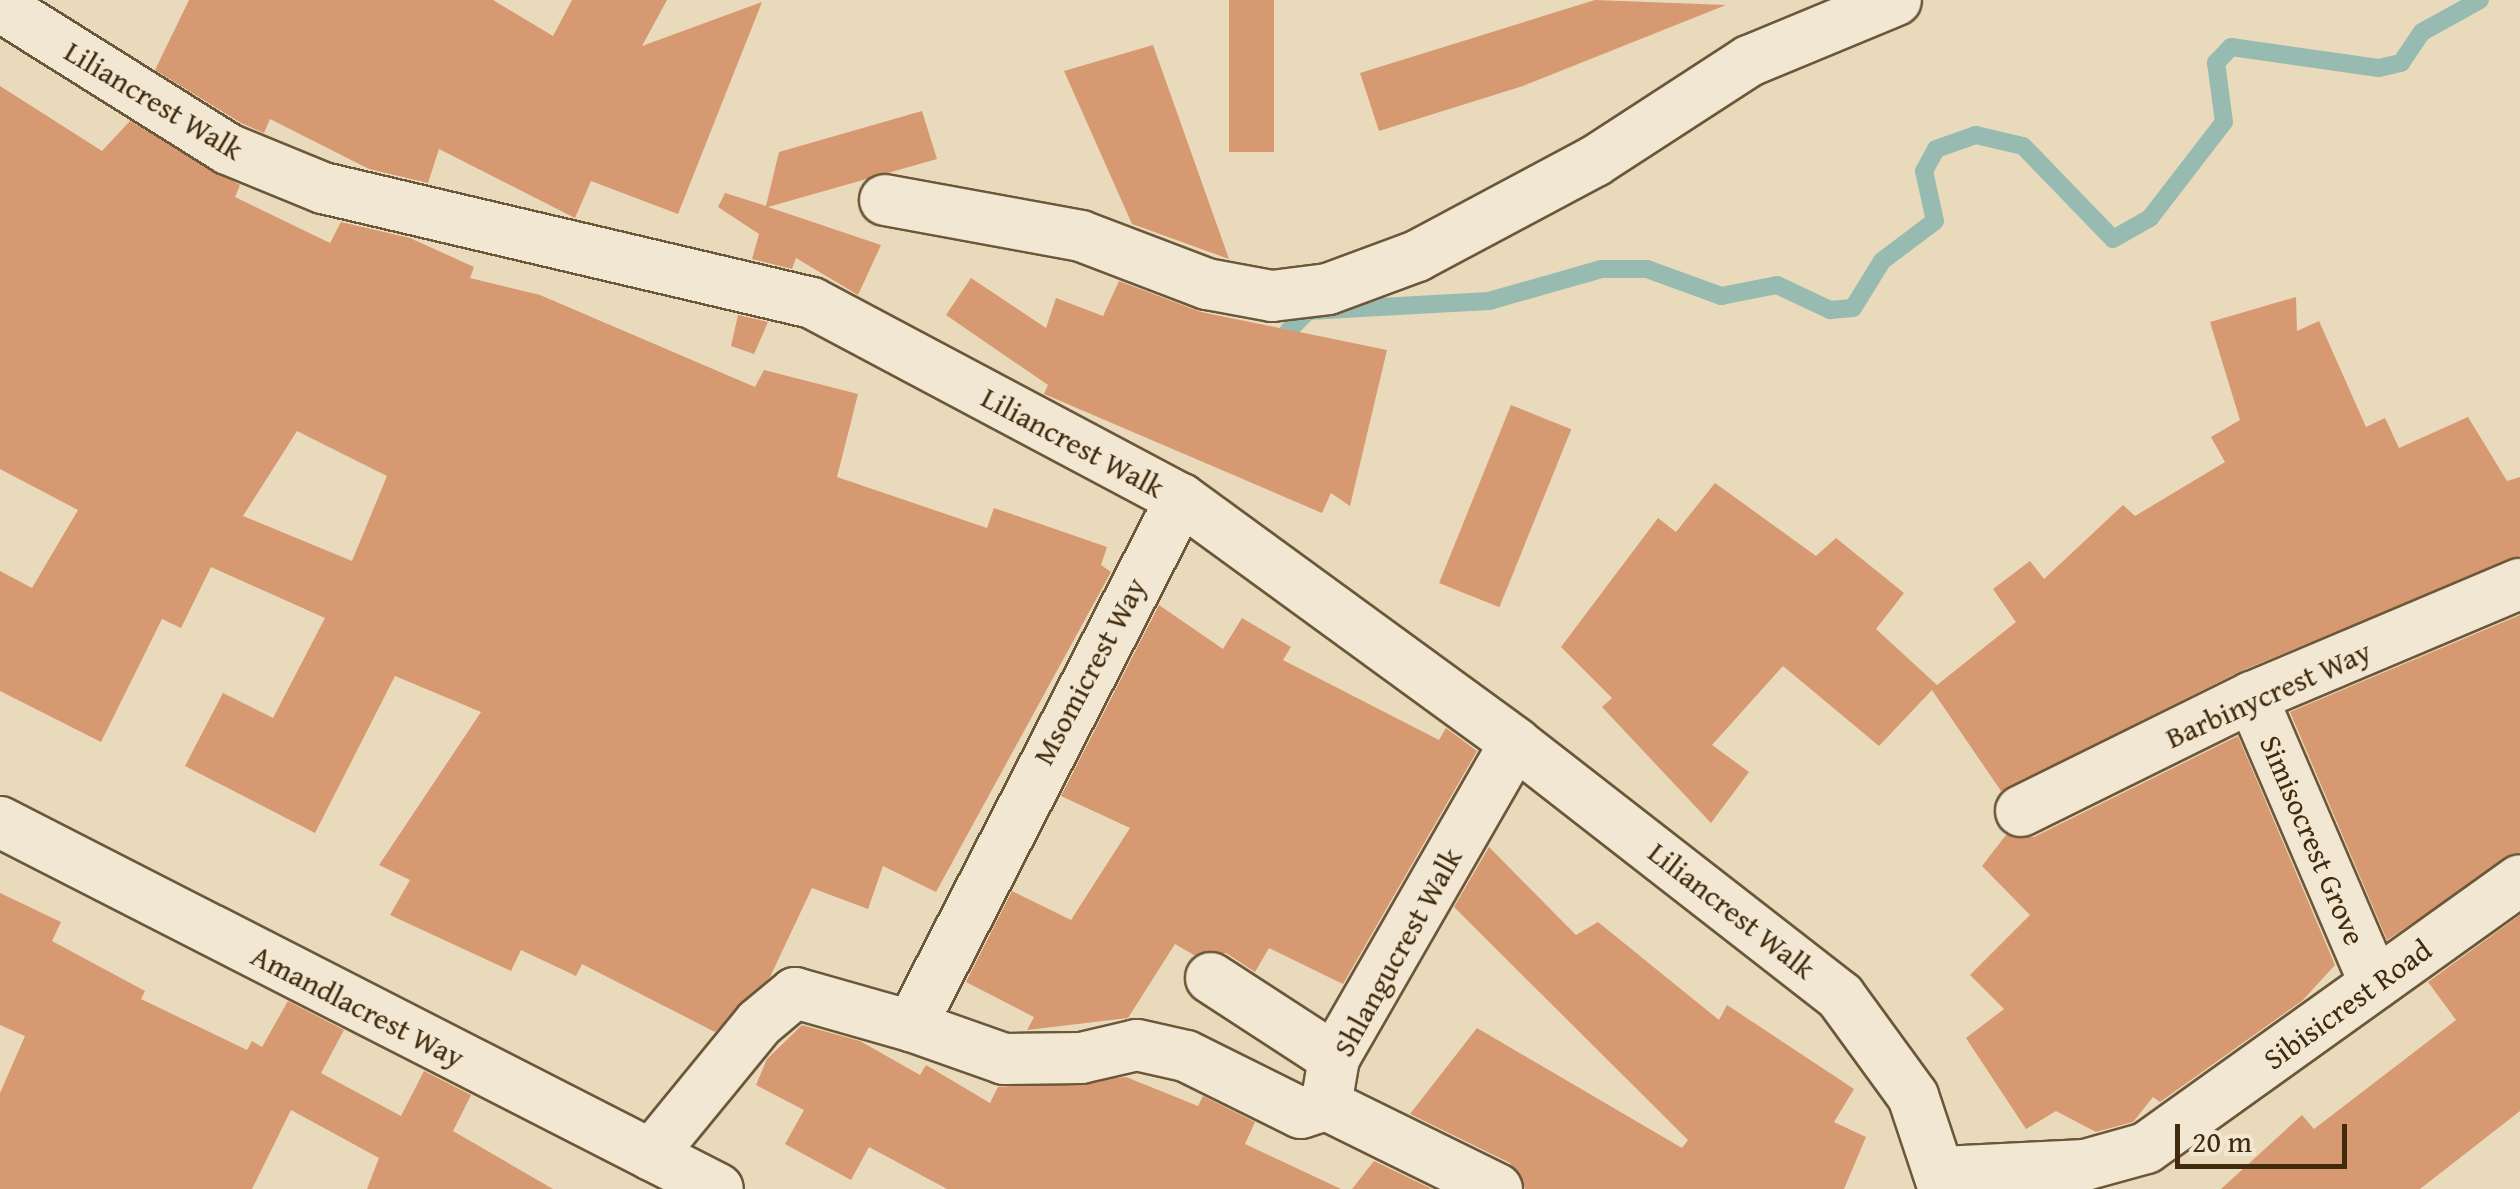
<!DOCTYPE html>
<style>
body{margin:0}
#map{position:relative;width:2520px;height:1189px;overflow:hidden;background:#e9dabc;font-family:"Gentium Book Plus",serif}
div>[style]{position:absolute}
.stream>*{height:18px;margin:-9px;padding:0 9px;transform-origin:9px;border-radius:9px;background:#97bbb1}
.building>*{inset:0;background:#d79971;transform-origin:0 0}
.roads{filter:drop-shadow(2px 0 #6c5738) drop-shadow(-2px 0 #6c5738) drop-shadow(0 2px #6c5738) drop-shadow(0 -2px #6c5738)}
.minor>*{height:50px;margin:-25px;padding:0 25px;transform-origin:25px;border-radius:25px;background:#f1e7d3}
span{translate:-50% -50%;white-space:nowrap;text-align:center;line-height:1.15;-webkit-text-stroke:8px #f1e7d3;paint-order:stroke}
.street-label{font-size:30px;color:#422b0c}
.scale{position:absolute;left:2175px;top:1124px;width:172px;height:45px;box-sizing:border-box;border:5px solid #422b0c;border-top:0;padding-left:12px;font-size:30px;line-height:35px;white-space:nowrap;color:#422b0c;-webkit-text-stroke:8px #f1e7d3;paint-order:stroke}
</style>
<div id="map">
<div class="stream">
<i style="left:1292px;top:351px;width:21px;rotate:-98deg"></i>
<i style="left:1289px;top:330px;width:27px;rotate:-45deg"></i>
<i style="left:1308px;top:311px;width:181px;rotate:-3.2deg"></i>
<i style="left:1489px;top:301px;width:116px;rotate:-15.9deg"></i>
<i style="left:1601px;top:269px;width:46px"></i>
<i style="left:1647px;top:269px;width:79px;rotate:20deg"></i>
<i style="left:1721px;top:296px;width:57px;rotate:-11.1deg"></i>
<i style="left:1777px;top:285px;width:59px;rotate:25.3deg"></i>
<i style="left:1830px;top:310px;width:23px;rotate:-5deg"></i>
<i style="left:1853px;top:308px;width:55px;rotate:-58.3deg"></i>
<i style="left:1882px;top:261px;width:66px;rotate:-37deg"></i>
<i style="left:1935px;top:221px;width:51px;rotate:-102.4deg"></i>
<i style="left:1924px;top:171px;width:25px;rotate:-61deg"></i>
<i style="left:1936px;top:149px;width:42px;rotate:-19.3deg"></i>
<i style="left:1976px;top:135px;width:48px;rotate:13.2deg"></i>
<i style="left:2023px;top:146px;width:129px;rotate:45.9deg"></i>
<i style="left:2113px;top:239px;width:43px;rotate:-29.6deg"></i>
<i style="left:2150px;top:218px;width:121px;rotate:-52.4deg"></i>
<i style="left:2224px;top:122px;width:60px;rotate:-97.7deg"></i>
<i style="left:2216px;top:63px;width:22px;rotate:-47deg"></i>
<i style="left:2231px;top:47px;width:149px;rotate:8.1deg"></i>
<i style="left:2379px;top:68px;width:23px;rotate:-13deg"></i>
<i style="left:2401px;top:63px;width:37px;rotate:-56deg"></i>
<i style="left:2422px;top:32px;width:66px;rotate:-28.9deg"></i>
</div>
<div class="building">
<i style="clip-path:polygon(189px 0,493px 0,553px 36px,572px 0,667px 0,642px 46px,762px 2px,678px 214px,591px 181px,575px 218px,439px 149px,428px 183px,369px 169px,270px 119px,264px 133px,241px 123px,155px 70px)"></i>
<i style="left:1229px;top:0;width:45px;height:152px"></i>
<i style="clip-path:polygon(1595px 0,1726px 5px,1523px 86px,1379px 131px,1360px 73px)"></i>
<i style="clip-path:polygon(1153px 45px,1229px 259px,1132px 224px,1064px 71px)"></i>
<i style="clip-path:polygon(evenodd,0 86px,102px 151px,130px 121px,240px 185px,235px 197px,330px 243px,341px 222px,410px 238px,474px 267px,470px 278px,540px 295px,755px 387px,764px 370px,858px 394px,837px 477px,987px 528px,994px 508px,1107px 547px,1101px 565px,1111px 572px,936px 892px,883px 866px,868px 909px,812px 888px,770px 977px,715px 1032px,582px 964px,576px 976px,521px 950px,511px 971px,390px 915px,410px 880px,379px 865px,481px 712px,395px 676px,315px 833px,185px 766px,223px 693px,273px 718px,325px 618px,211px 567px,181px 628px,162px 619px,101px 742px,0 691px,0 571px,32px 588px,78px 510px,0 469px,0 86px,297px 431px,387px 476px,352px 561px,243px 516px,297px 431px)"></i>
<i style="clip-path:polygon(922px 111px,937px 159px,768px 207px,881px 245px,858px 295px,796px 258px,792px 269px,752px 259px,759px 234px,718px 207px,725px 193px,766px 206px,779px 152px)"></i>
<i style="clip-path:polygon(971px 278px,1046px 328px,1056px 298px,1103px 316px,1119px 281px,1201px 312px,1387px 350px,1350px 506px,1331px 493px,1322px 513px,1044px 394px,1048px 385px,946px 315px)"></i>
<i style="clip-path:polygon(2296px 297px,2297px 331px,2319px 321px,2366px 427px,2385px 418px,2399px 448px,2468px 417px,2507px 481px,2520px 477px,2520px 556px,2241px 671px,2001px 791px,1932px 690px,1879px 746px,1783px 666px,1712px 745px,1749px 772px,1711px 823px,1602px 707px,1612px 698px,1561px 647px,1658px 518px,1676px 532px,1715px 483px,1816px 556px,1836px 538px,1904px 593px,1876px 629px,1937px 685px,2016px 622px,1993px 589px,2030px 561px,2044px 579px,2123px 505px,2135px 516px,2225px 462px,2211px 437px,2240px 420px,2210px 322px)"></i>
<i style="clip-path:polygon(738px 315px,768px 322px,754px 354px,731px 346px)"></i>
<i style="left:1511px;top:405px;width:65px;height:192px;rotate:22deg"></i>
<i style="clip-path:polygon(1159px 605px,1223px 649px,1242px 618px,1291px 647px,1283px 660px,1439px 740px,1446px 728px,1477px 751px,1343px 984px,1269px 948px,1255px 972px,1226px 953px,1194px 955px,1175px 944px,1128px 1018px,1027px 1030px,1034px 1017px,966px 982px,1012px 891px,1071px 920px,1130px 828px,1061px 796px)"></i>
<i style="clip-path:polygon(2520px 615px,2520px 852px,2387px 940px,2290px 712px)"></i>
<i style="clip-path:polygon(2238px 736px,2335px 965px,2303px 1000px,2160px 1102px,2153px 1097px,2133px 1122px,2096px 1132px,2056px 1111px,2026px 1129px,1966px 1038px,2004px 1009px,1970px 975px,2030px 915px,1982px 866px,2006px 835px,2034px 837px)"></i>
<i style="clip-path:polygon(1489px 847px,1576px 935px,1598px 922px,1719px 1020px,1727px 1005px,1854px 1089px,1834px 1122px,1866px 1137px,1844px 1189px,1525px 1189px,1510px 1163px,1410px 1114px,1477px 1028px,1682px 1148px,1688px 1140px,1454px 907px)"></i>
<i style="clip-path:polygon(0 893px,61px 922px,52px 941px,145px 991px,141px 999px,247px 1050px,252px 1041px,262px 1047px,288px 1001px,344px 1030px,321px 1073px,401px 1116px,424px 1071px,471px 1095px,453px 1131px,553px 1189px,367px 1189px,379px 1158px,291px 1110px,252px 1189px,0 1189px,0 1093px,25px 1036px,0 1025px)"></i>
<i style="clip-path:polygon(2520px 915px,2520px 1111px,2420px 1189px,2221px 1189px,2302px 1115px,2314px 1129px,2456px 1020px,2428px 982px)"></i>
<i style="clip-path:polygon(802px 1025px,860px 1041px,920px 1075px,926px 1065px,990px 1103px,998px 1087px,1126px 1077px,1198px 1106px,1203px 1096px,1255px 1122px,1245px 1144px,1341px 1189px,947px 1189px,869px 1147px,851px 1180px,785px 1144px,804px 1110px,756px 1085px,767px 1059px)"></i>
<i style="clip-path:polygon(1374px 1161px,1432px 1189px,1352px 1189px)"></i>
</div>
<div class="roads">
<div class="minor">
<i style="left:0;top:6px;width:269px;rotate:32.1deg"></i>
<i style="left:228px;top:149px;width:103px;rotate:22.3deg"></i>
<i style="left:323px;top:188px;width:502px;rotate:13.23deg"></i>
<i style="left:812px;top:303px;width:418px;rotate:28deg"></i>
<i style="left:1181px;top:499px;width:414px;rotate:36.1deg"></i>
<i style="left:1515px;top:743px;width:412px;rotate:37.9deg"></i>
<i style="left:1840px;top:996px;width:124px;rotate:53.9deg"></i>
<i style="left:1913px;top:1096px;width:98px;rotate:71.6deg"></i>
<i style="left:885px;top:200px;width:199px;rotate:10.4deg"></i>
<i style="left:1081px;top:236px;width:135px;rotate:20.9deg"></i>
<i style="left:1207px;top:284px;width:66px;rotate:10.5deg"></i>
<i style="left:1272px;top:296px;width:56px;rotate:-7.1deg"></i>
<i style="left:1328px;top:289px;width:95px;rotate:-20.3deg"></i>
<i style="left:1417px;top:256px;width:202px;rotate:-28.1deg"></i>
<i style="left:1595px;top:161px;width:184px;rotate:-33deg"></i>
<i style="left:1749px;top:61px;width:159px;rotate:-22.5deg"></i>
<i style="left:2252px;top:697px;width:312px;rotate:66.8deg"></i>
<i style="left:2021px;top:811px;width:258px;rotate:-26.3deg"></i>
<i style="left:2252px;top:697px;width:291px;rotate:-22.9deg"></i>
<i style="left:0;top:822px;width:806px;rotate:27.07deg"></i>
<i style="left:1211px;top:978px;width:147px;rotate:33deg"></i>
<i style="left:911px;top:1026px;width:99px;rotate:19.5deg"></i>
<i style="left:1004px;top:1059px;width:77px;rotate:-0.7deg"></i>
<i style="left:1081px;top:1058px;width:57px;rotate:-13.1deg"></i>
<i style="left:1137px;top:1045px;width:50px;rotate:12.7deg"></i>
<i style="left:1186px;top:1056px;width:128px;rotate:26.4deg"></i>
<i style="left:1301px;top:1113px;width:26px;rotate:-18deg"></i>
<i style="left:651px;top:1155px;width:171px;rotate:-50.7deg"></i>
<i style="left:759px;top:1023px;width:47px;rotate:-39.8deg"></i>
<i style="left:795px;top:993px;width:121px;rotate:15.9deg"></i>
<i style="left:911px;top:1026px;width:592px;rotate:-62.87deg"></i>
<i style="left:1942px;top:1172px;width:143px;rotate:-2.8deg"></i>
<i style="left:2085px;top:1165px;width:63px;rotate:-15.6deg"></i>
<i style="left:2146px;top:1148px;width:460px;rotate:-35.6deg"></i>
<i style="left:1497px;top:1189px;width:191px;rotate:-153.8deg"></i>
<i style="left:1326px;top:1105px;width:48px;rotate:-80.3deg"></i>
<i style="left:1334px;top:1058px;width:363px;rotate:-60.1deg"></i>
</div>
</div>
<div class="street-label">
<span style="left:154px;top:100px;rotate:31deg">Liliancrest Walk</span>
<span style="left:1073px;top:442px;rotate:28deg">Liliancrest Walk</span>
<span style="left:1089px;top:671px;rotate:-62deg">Msomicrest Way</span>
<span style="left:2268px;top:694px;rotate:-24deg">Barbinycrest Way</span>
<span style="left:2313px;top:840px;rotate:67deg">Simisocrest Grove</span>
<span style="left:1732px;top:910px;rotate:38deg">Liliancrest Walk</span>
<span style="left:1397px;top:952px;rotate:-61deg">Shlangucrest Walk</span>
<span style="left:2347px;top:1004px;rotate:-36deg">Sibisicrest Road</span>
<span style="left:358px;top:1006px;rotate:27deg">Amandlacrest Way</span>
</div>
<div class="scale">20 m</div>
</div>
